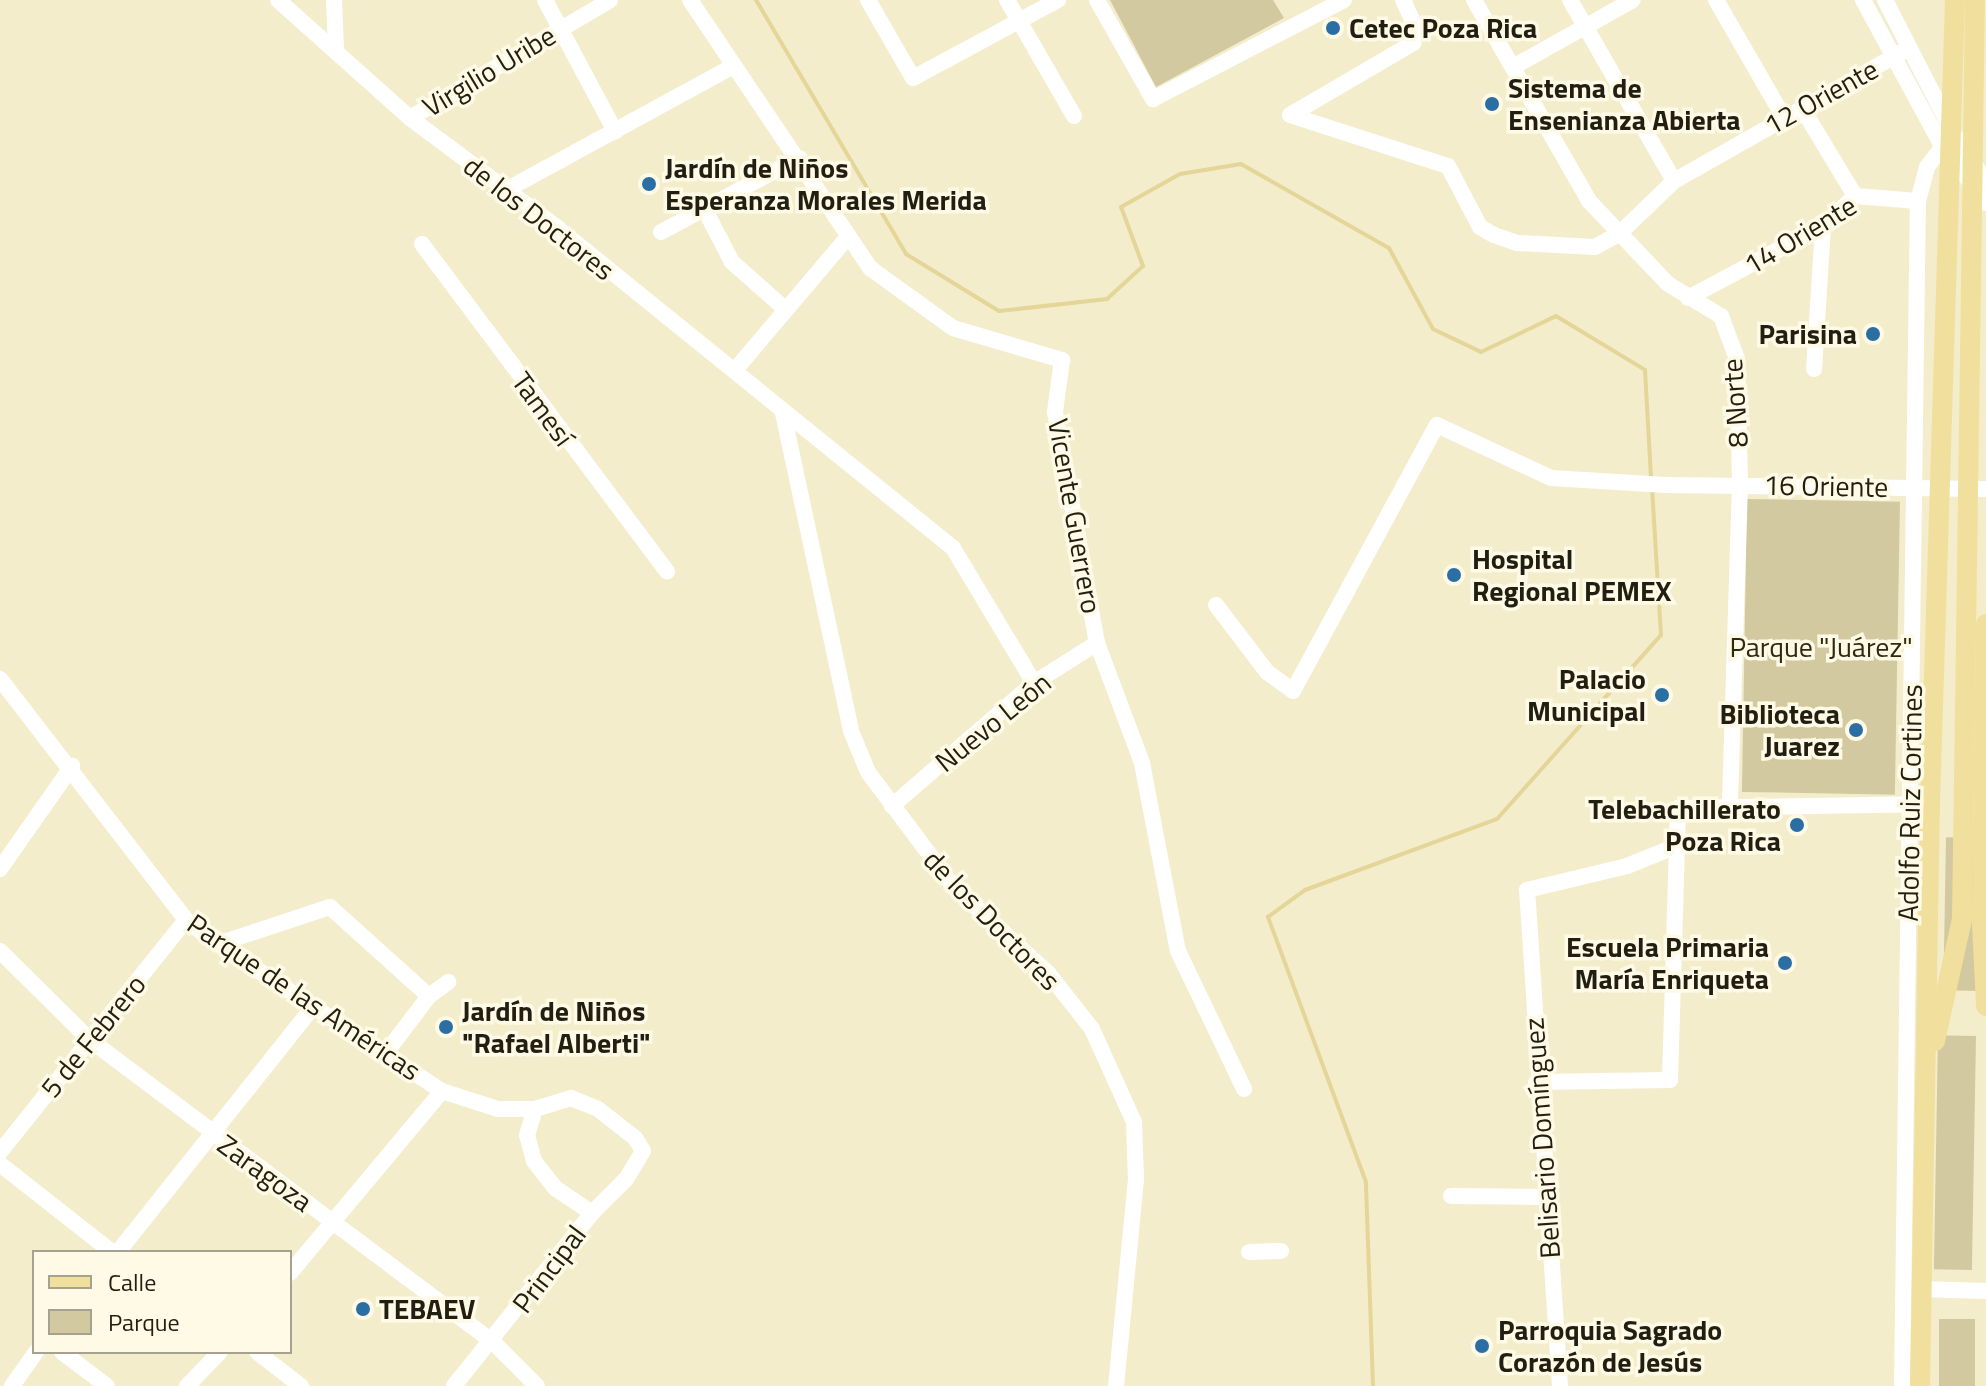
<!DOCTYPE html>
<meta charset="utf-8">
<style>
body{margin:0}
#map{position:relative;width:1986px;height:1386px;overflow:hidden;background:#f4edcc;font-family:"Titillium Web",sans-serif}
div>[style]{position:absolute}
.green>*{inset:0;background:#d2c9a0;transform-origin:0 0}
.stream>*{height:4px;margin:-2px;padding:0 2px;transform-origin:2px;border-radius:2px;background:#e4d598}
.minor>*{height:16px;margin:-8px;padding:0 8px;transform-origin:8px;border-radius:8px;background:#fff}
.major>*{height:20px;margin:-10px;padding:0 10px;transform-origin:10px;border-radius:10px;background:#f1e09d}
.dots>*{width:22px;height:22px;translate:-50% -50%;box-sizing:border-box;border:4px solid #fefae6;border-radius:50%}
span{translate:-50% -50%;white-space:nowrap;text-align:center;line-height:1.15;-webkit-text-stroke:7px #fefae6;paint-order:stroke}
.poi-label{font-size:28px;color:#211e12;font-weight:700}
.left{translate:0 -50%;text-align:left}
.right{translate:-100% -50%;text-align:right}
.street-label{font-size:28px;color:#211e12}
.park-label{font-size:28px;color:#302a0e}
.legend{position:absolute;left:32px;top:1250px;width:260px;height:104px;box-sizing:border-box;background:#fefae6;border:2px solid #a6a291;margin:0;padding:10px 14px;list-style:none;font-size:24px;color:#211e12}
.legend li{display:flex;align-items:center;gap:16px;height:40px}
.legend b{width:40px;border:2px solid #a6a291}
</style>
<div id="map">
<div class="green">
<i style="clip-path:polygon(1110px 0,1273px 0,1284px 18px,1156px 87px)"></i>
<i style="left:1747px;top:499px;width:153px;height:293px;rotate:1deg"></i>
<i style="left:1982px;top:838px;width:153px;height:36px;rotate:91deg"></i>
<i style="left:1976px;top:1036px;width:234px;height:38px;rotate:91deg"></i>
<i style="left:1939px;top:1319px;width:36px;height:67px"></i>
</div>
<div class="stream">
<i style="left:756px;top:0;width:295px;rotate:59.4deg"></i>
<i style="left:906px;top:254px;width:109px;rotate:31.5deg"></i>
<i style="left:999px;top:311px;width:109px;rotate:-6.3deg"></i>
<i style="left:1107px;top:299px;width:49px;rotate:-42.5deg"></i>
<i style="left:1143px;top:266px;width:63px;rotate:-110.4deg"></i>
<i style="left:1121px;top:207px;width:68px;rotate:-29.2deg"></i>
<i style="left:1180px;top:174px;width:62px;rotate:-9.3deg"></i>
<i style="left:1241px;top:164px;width:170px;rotate:29.6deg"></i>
<i style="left:1389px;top:248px;width:92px;rotate:61.5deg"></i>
<i style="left:1433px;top:329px;width:53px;rotate:25.6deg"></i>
<i style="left:1481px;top:352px;width:83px;rotate:-25.6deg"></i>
<i style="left:1556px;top:316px;width:104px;rotate:31.2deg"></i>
<i style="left:1645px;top:370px;width:109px;rotate:86.8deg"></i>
<i style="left:1373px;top:1386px;width:204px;rotate:-92deg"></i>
<i style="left:1366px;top:1182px;width:283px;rotate:-110.3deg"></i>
<i style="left:1268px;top:917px;width:46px;rotate:-36.1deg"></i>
<i style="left:1305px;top:890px;width:205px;rotate:-20.3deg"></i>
<i style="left:1497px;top:819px;width:246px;rotate:-48.3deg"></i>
<i style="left:1661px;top:635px;width:147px;rotate:-93.5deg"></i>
</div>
<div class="minor">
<i style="left:278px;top:0;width:177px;rotate:41.8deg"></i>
<i style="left:410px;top:118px;width:187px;rotate:36.7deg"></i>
<i style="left:560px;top:230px;width:506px;rotate:38.98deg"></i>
<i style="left:953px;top:548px;width:157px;rotate:59deg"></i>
<i style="left:334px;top:0;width:49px;rotate:87.7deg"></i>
<i style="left:545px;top:0;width:149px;rotate:61.9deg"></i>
<i style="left:690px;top:0;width:323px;rotate:56.1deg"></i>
<i style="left:870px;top:268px;width:102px;rotate:35.9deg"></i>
<i style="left:953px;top:328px;width:114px;rotate:16.4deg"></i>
<i style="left:1062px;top:360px;width:52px;rotate:97.7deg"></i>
<i style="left:1055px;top:412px;width:235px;rotate:79.7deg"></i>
<i style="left:1097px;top:643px;width:128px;rotate:69.4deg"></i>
<i style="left:1142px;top:763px;width:191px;rotate:79.2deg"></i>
<i style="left:1178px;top:951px;width:153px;rotate:64.4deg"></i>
<i style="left:868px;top:0;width:90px;rotate:60deg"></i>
<i style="left:913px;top:78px;width:165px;rotate:-28.3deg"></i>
<i style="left:1007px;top:0;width:134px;rotate:60deg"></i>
<i style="left:1097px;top:0;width:114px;rotate:60.5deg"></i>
<i style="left:1153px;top:99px;width:215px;rotate:-27.4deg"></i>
<i style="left:1474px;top:0;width:232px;rotate:60.2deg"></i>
<i style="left:1589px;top:201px;width:115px;rotate:46.4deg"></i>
<i style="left:1668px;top:284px;width:62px;rotate:31.1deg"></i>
<i style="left:1721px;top:316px;width:46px;rotate:69.6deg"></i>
<i style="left:1737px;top:359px;width:125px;rotate:88.6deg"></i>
<i style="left:1740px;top:484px;width:319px;rotate:91.8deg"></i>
<i style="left:1570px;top:0;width:209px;rotate:60.1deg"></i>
<i style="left:1716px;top:0;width:136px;rotate:60deg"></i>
<i style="left:1863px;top:0;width:166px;rotate:61.6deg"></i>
<i style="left:1942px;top:146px;width:72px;rotate:52.3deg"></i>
<i style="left:1885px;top:0;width:149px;rotate:62.9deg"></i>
<i style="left:1953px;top:133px;width:58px;rotate:55.5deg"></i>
<i style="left:1513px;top:67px;width:137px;rotate:-29.2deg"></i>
<i style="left:1802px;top:108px;width:103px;rotate:58.9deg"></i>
<i style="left:1290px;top:115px;width:166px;rotate:17.9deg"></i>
<i style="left:1448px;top:166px;width:69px;rotate:62.3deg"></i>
<i style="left:1480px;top:227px;width:16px;rotate:30deg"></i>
<i style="left:1494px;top:235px;width:24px;rotate:19deg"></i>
<i style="left:1517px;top:243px;width:78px;rotate:2.9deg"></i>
<i style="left:1595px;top:247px;width:29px;rotate:-29deg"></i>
<i style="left:1620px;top:233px;width:75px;rotate:-43.9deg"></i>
<i style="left:1674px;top:181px;width:270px;rotate:-29.5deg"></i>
<i style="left:1290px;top:115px;width:143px;rotate:-30.3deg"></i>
<i style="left:1413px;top:43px;width:13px;rotate:-72deg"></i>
<i style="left:1417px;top:31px;width:34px;rotate:-114deg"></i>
<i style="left:410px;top:118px;width:232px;rotate:-30.5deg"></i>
<i style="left:506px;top:190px;width:257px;rotate:-28.6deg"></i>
<i style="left:705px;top:210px;width:59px;rotate:62.6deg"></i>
<i style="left:732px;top:262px;width:72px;rotate:41.6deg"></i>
<i style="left:661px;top:232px;width:157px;rotate:-28.2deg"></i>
<i style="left:422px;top:244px;width:409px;rotate:53.2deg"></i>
<i style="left:1688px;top:298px;width:153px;rotate:-28.1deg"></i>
<i style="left:1823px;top:226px;width:44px;rotate:-43.2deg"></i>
<i style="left:1855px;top:196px;width:63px;rotate:4.5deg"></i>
<i style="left:1814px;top:369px;width:143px;rotate:-86.4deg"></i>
<i style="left:735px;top:370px;width:173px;rotate:-49.7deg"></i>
<i style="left:783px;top:413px;width:325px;rotate:77.9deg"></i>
<i style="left:851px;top:731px;width:44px;rotate:67.5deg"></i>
<i style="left:868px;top:772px;width:142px;rotate:53.3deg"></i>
<i style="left:953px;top:886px;width:129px;rotate:42.5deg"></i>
<i style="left:1048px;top:973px;width:71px;rotate:51.8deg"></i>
<i style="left:1092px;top:1029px;width:102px;rotate:65.7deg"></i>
<i style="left:1134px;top:1122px;width:57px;rotate:88deg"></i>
<i style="left:1136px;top:1179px;width:208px;rotate:95.5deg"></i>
<i style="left:1216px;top:605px;width:84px;rotate:52.7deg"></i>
<i style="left:1267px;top:672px;width:32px;rotate:36deg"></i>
<i style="left:1293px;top:691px;width:302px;rotate:-61.6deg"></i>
<i style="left:1437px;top:425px;width:126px;rotate:24.9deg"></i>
<i style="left:1551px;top:478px;width:115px;rotate:3.5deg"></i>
<i style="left:1666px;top:485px;width:320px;rotate:0.7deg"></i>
<i style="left:0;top:679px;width:304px;rotate:52.3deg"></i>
<i style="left:186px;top:920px;width:40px;rotate:37deg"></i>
<i style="left:218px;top:944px;width:268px;rotate:33.3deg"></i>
<i style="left:442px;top:1091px;width:59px;rotate:17.8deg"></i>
<i style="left:498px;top:1109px;width:37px"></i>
<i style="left:535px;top:1109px;width:38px;rotate:-17deg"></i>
<i style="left:571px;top:1098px;width:29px;rotate:22deg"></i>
<i style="left:598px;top:1109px;width:47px;rotate:38.1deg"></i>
<i style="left:635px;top:1138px;width:15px;rotate:58deg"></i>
<i style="left:643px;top:1151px;width:33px;rotate:121deg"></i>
<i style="left:626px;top:1179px;width:48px;rotate:135deg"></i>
<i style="left:592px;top:1213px;width:221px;rotate:128.6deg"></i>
<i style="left:892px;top:806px;width:188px;rotate:-40.9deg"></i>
<i style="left:1034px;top:683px;width:75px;rotate:-32.4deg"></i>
<i style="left:0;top:869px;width:126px;rotate:-55deg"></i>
<i style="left:218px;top:944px;width:118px;rotate:-18.3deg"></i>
<i style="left:330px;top:907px;width:133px;rotate:42deg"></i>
<i style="left:0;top:951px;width:127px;rotate:44.7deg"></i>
<i style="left:90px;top:1040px;width:504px;rotate:36.85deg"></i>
<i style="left:493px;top:1342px;width:62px;rotate:45deg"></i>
<i style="left:385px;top:1054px;width:73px;rotate:-52.8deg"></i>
<i style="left:429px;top:996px;width:24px;rotate:-36deg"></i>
<i style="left:1536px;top:1082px;width:134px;rotate:-0.9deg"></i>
<i style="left:1670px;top:1080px;width:272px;rotate:-88.3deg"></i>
<i style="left:1678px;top:808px;width:242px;rotate:-0.9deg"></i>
<i style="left:535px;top:1109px;width:27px;rotate:107deg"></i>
<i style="left:527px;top:1135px;width:27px;rotate:75deg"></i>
<i style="left:534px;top:1161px;width:34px;rotate:52deg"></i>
<i style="left:555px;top:1188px;width:45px;rotate:34deg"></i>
<i style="left:0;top:1152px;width:297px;rotate:-51.3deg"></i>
<i style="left:0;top:1164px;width:142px;rotate:38.2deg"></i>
<i style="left:1451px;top:1196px;width:94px;rotate:0.6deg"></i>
<i style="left:118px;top:1252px;width:310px;rotate:-51.5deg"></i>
<i style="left:1249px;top:1252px;width:32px;rotate:-2deg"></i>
<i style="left:290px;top:1273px;width:237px;rotate:-50.1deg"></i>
<i style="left:1921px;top:1289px;width:65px;rotate:1.8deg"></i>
<i style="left:62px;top:1352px;width:56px;rotate:37.1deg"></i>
<i style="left:257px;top:1352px;width:56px;rotate:37.7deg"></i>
<i style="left:12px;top:1386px;width:42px;rotate:-54.8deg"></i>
<i style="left:187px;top:1386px;width:47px;rotate:-45.9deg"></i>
<i style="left:1560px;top:1386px;width:497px;rotate:-93.8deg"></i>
<i style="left:1527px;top:890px;width:103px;rotate:-13.5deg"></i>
<i style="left:1627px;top:866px;width:56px;rotate:-22deg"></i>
<i style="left:1902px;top:1386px;width:1185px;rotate:-89.23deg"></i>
<i style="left:1918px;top:201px;width:35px;rotate:-75deg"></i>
<i style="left:1927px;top:167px;width:43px;rotate:-52.6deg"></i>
</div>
<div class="major">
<i style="left:1986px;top:624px;width:300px;rotate:90.8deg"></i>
<i style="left:1982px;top:924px;width:82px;rotate:87.2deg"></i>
<i style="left:1935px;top:1041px;width:125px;rotate:-77.5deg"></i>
<i style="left:1962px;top:919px;width:919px;rotate:-89.19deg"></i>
<i style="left:1920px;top:1386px;width:582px;rotate:-89.02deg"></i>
<i style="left:1930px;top:804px;width:804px;rotate:-88.22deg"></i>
</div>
<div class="dots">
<i style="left:1333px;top:28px;background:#2a6ea3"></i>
<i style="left:1492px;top:104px;background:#2a6ea3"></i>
<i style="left:649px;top:184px;background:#2a6ea3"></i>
<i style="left:1873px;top:334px;background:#2a6ea3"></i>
<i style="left:1454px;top:575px;background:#2a6ea3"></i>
<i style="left:1662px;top:695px;background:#2a6ea3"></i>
<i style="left:1856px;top:730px;background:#2a6ea3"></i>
<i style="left:1797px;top:825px;background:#2a6ea3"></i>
<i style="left:1785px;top:963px;background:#2a6ea3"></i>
<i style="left:446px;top:1027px;background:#2a6ea3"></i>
<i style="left:363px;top:1309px;background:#2a6ea3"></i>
<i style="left:1482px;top:1346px;background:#2a6ea3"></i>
</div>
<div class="poi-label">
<span class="left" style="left:1349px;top:28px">Cetec Poza Rica</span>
<span class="left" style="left:1508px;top:104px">Sistema de<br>Ensenianza Abierta</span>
<span class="left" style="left:665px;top:184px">Jardín de Niños<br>Esperanza Morales Merida</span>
<span class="right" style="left:1857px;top:334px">Parisina</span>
<span class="left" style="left:1472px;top:575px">Hospital<br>Regional PEMEX</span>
<span class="right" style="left:1646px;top:695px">Palacio<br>Municipal</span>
<span class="right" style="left:1840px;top:730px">Biblioteca<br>Juarez</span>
<span class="right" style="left:1781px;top:825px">Telebachillerato<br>Poza Rica</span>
<span class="right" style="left:1769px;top:963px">Escuela Primaria<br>María Enriqueta</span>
<span class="left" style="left:462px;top:1027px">Jardín de Niños<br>"Rafael Alberti"</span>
<span class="left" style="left:379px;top:1309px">TEBAEV</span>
<span class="left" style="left:1498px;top:1346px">Parroquia Sagrado<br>Corazón de Jesús</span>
</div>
<div class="street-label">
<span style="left:489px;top:71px;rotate:-31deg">Virgilio Uribe</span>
<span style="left:1821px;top:97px;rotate:-29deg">12 Oriente</span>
<span style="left:539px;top:218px;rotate:38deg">de los Doctores</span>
<span style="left:1800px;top:235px;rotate:-31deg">14 Oriente</span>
<span style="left:1735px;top:403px;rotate:-94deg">8 Norte</span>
<span style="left:543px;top:409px;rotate:54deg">Tamesí</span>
<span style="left:1826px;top:486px;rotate:1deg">16 Oriente</span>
<span style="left:1075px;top:516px;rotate:80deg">Vicente Guerrero</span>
<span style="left:993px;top:722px;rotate:-39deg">Nuevo León</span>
<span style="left:1910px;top:803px;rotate:-89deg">Adolfo Ruiz Cortines</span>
<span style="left:992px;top:920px;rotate:46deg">de los Doctores</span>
<span style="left:304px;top:997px;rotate:34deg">Parque de las Américas</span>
<span style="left:93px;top:1036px;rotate:-51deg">5 de Febrero</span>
<span style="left:1542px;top:1138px;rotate:-94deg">Belisario Domínguez</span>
<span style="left:265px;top:1173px;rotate:36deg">Zaragoza</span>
<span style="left:549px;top:1269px;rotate:-53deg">Principal</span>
</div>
<div class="park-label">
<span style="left:1821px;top:647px">Parque "Juárez"</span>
</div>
<ul class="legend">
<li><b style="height:10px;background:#f1e09d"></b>Calle</li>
<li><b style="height:22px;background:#d2c9a0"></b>Parque</li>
</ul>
</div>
